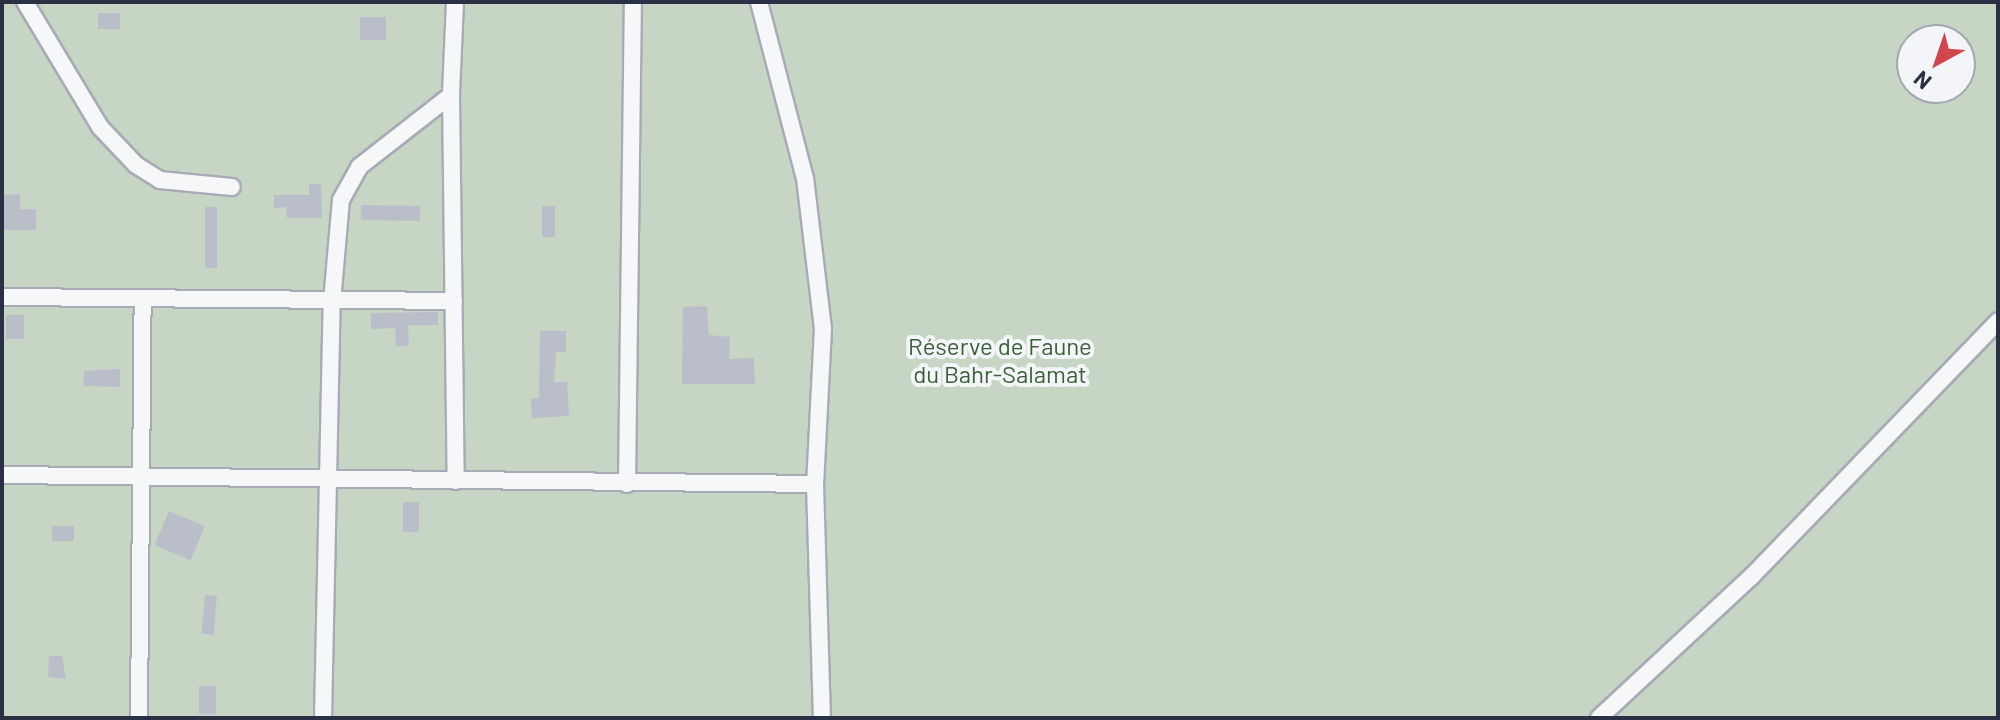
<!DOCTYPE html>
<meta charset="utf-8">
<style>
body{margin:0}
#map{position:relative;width:2000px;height:720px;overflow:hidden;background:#e3e5eb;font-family:Barlow,sans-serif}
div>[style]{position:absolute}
.green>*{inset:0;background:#c7d5c4}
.building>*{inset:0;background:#babec9;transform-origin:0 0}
.roads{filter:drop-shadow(2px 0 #a8abb6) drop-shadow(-2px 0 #a8abb6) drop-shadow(0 2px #a8abb6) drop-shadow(0 -2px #a8abb6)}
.minor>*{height:16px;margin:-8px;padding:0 8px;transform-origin:8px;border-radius:8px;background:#f6f7f9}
span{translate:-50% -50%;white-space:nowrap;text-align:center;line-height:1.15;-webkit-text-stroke:8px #f3f5f8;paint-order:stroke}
.park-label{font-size:24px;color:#3b6038}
.frame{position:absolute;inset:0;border:4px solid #2b3144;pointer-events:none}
.north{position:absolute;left:1896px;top:24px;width:80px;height:80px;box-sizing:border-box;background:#f3f5f8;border:2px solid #a3a7b0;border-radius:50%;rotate:220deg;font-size:22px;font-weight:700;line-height:32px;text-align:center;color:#2b3144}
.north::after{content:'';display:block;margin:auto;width:28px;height:36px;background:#d0484d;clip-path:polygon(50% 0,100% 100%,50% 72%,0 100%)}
</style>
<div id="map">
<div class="green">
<i style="clip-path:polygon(evenodd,2px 2px,1998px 2px,1998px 718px,2px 718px,2px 2px,1912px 40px,1960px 40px,1960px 88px,1912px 88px,1912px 40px)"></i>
</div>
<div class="building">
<i style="left:98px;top:13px;width:22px;height:16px"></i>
<i style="left:360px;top:17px;width:26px;height:23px"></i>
<i style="clip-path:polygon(309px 184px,321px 184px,322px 218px,287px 218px,286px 207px,274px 208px,274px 195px,309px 195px)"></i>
<i style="clip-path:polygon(20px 194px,20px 209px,36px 209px,36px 230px,3px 230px,2px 195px)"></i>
<i style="left:361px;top:205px;width:59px;height:15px;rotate:1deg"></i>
<i style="left:542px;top:206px;width:13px;height:31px"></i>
<i style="left:205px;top:207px;width:12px;height:61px"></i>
<i style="clip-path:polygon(707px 306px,709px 335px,730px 337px,729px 359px,754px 358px,755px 384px,682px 384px,683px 307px)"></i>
<i style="clip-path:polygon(438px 312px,438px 325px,408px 325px,409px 346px,396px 346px,395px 328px,371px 329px,371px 313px)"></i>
<i style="left:6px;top:315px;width:18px;height:24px"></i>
<i style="clip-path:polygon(540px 331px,566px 331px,566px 352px,556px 352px,554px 382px,567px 382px,569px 416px,532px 418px,531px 399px,539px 398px)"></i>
<i style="clip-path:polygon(120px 369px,120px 387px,83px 386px,84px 371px)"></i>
<i style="left:403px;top:502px;width:16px;height:30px"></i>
<i style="left:169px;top:511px;width:39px;height:37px;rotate:23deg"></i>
<i style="left:52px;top:526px;width:22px;height:15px"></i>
<i style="left:205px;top:595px;width:12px;height:39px;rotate:5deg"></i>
<i style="clip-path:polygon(49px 656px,62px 656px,66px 679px,48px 677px)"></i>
<i style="left:199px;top:686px;width:17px;height:28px"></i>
</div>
<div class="roads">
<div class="minor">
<i style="left:25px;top:2px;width:146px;rotate:59deg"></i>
<i style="left:100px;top:127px;width:52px;rotate:46.5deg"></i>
<i style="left:136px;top:165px;width:28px;rotate:32deg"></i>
<i style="left:160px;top:180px;width:72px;rotate:5.6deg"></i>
<i style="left:455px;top:2px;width:93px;rotate:92.5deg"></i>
<i style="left:451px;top:95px;width:386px;rotate:89.3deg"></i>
<i style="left:759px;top:2px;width:182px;rotate:75.4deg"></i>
<i style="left:805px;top:178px;width:151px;rotate:83.2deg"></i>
<i style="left:823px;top:328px;width:156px;rotate:92.9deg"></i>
<i style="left:815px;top:484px;width:234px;rotate:88.3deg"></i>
<i style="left:2px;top:297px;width:452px;rotate:0.5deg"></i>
<i style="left:2px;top:475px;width:813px;rotate:0.63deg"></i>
<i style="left:627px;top:484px;width:482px;rotate:-89.3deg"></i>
<i style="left:139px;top:718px;width:419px;rotate:-89.5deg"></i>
<i style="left:323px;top:718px;width:416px;rotate:-88.8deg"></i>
<i style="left:332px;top:302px;width:102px;rotate:-85deg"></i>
<i style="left:341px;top:200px;width:38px;rotate:-61deg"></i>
<i style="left:359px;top:167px;width:117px;rotate:-38deg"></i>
<i style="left:1599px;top:718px;width:209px;rotate:-42.9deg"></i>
<i style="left:1752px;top:576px;width:354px;rotate:-46deg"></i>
</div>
</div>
<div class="park-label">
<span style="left:1000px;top:360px">Réserve de Faune<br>du Bahr-Salamat</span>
</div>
<div class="frame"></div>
<div class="north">N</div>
</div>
